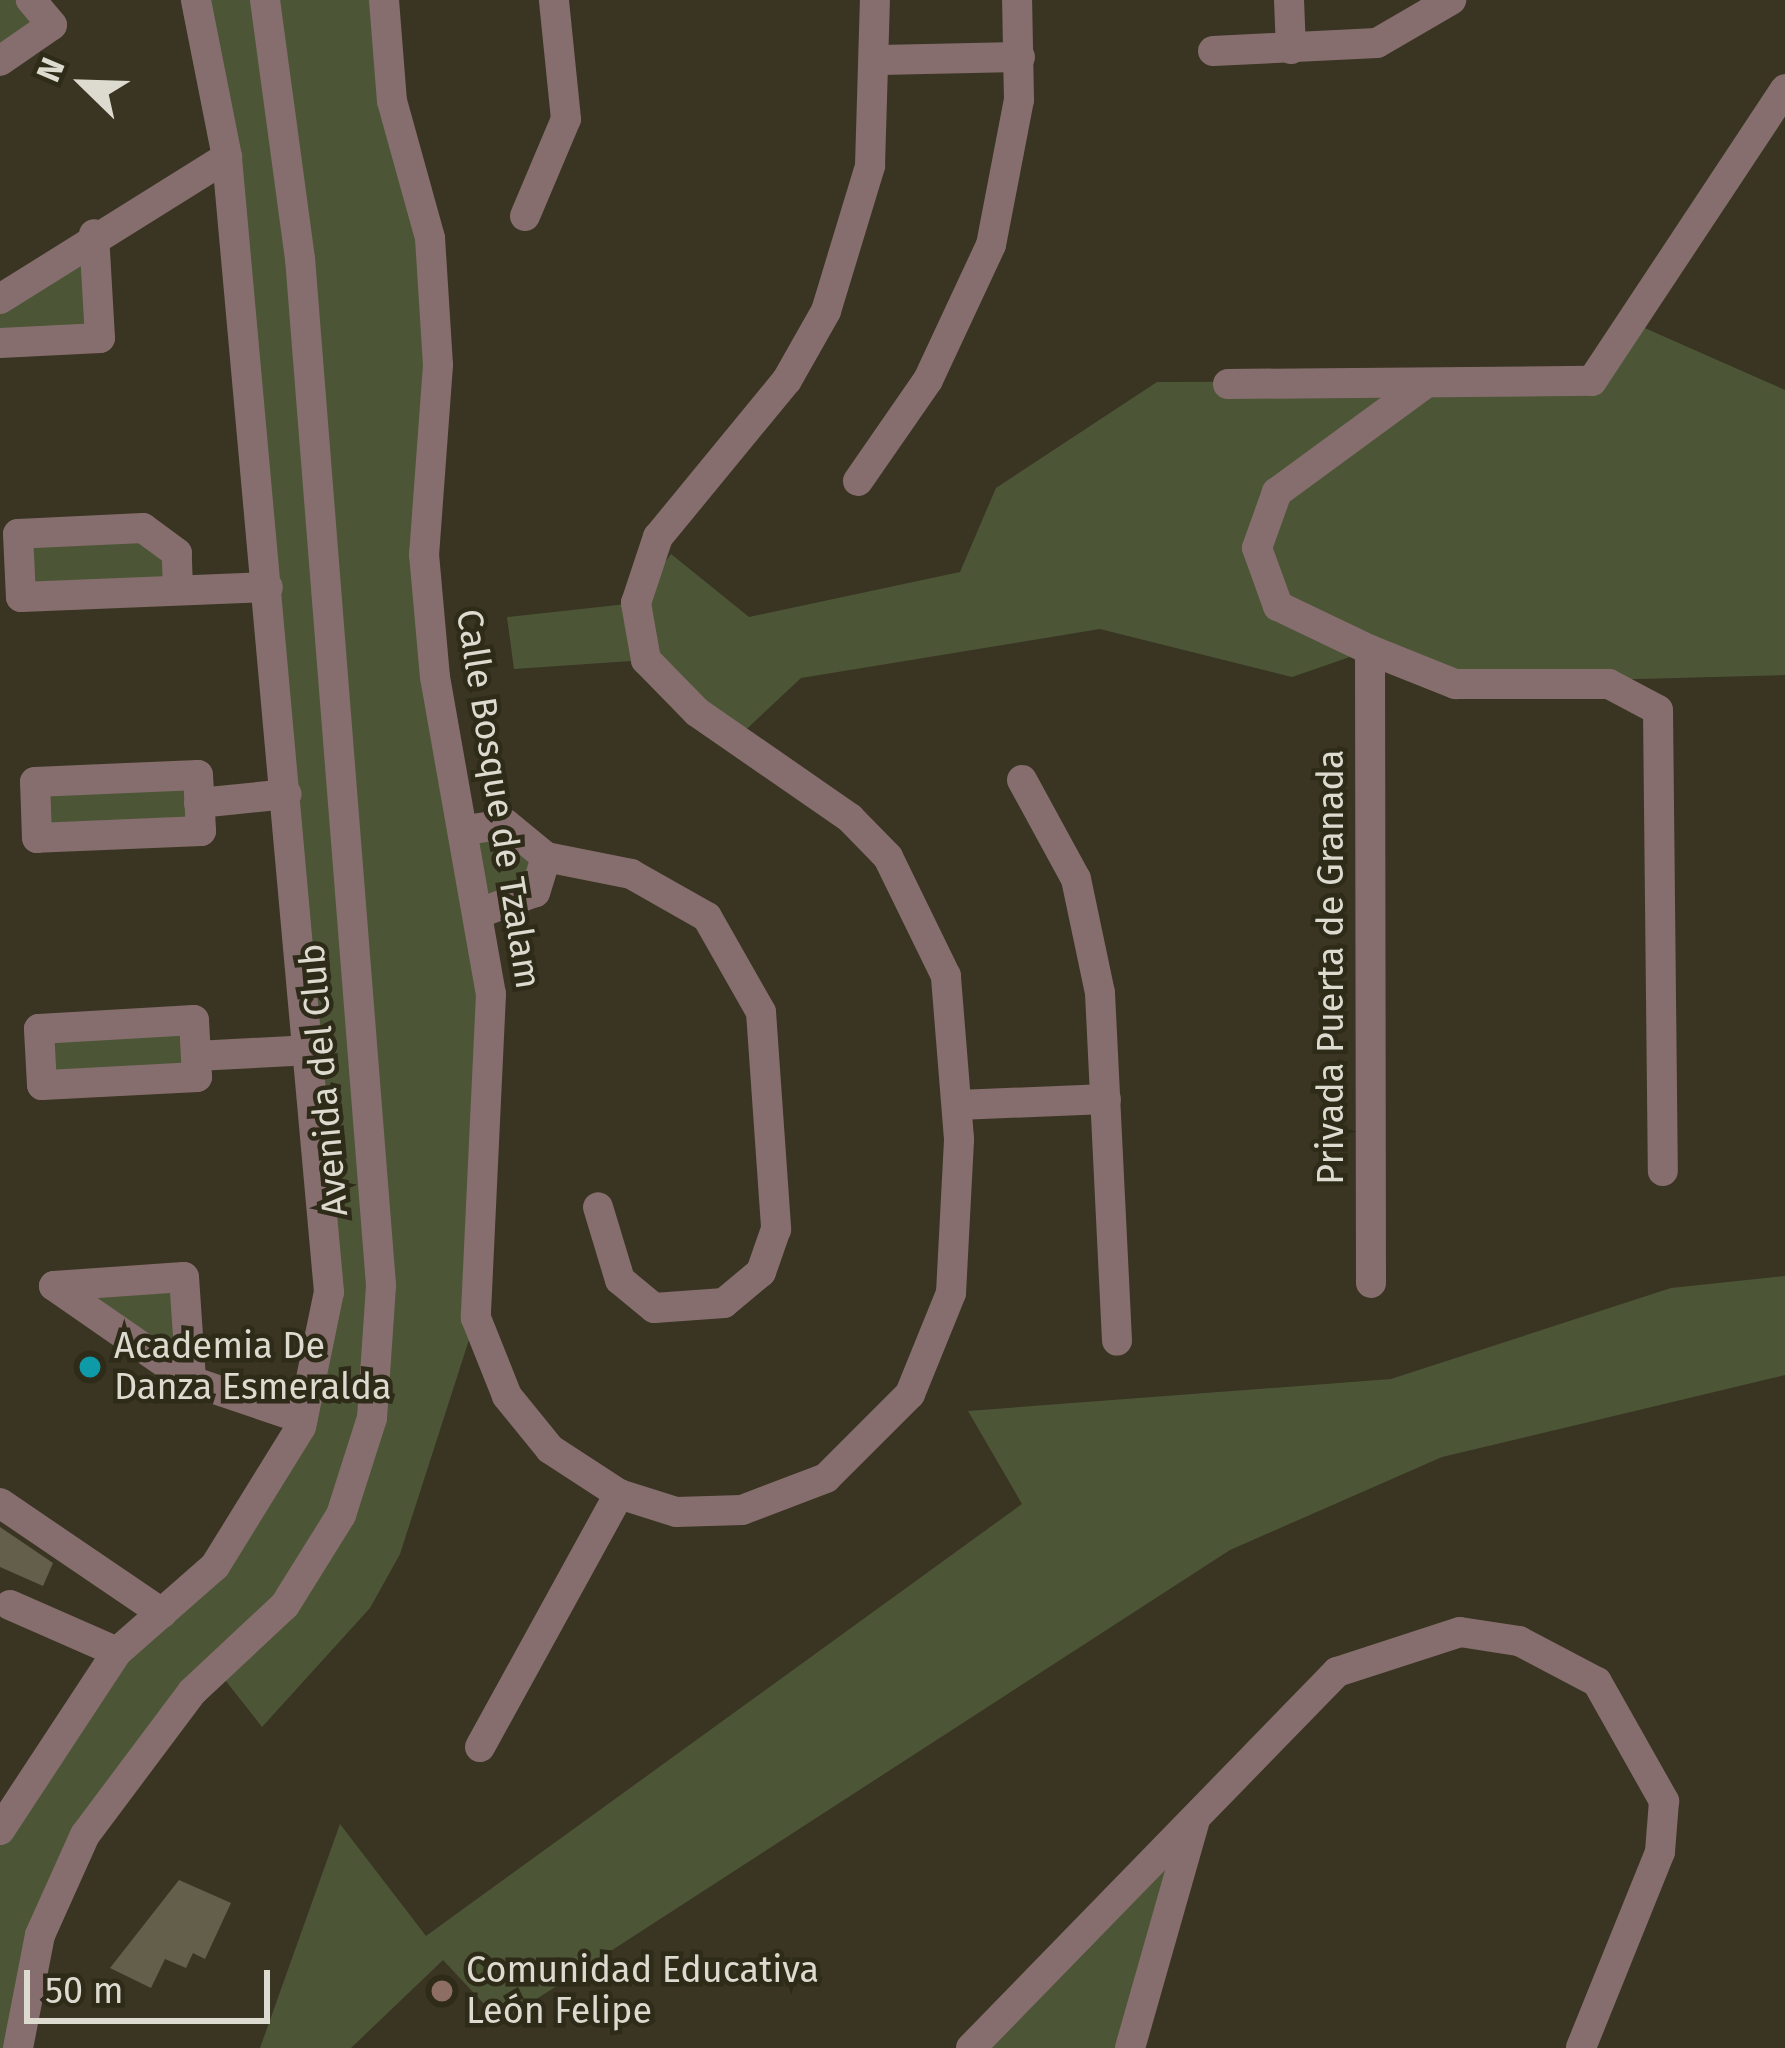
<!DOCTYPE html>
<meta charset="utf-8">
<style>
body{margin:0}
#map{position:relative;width:1785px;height:2048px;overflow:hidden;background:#3a3523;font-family:"Fira Sans",sans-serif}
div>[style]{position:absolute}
.green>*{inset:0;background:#4c5636;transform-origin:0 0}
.building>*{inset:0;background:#635f4b}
.minor>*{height:30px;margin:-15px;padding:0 15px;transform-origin:15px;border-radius:15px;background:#876e6e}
.dots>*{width:33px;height:33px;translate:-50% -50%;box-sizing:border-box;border:6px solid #2f2b19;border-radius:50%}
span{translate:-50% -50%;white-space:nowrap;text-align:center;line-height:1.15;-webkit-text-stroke:9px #2f2b19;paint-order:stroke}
.street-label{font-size:36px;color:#dddacf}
.poi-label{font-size:36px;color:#dddacf}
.left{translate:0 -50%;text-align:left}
.north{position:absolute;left:24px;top:24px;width:120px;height:120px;-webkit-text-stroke:9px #2f2b19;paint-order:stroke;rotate:293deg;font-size:33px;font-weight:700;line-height:48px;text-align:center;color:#dddacf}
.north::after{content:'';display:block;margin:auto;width:42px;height:54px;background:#dddacf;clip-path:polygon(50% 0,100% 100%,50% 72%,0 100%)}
.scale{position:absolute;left:24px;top:1970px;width:246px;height:54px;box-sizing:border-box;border:6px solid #dddacf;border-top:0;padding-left:15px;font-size:36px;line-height:42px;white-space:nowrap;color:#dddacf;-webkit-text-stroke:9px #2f2b19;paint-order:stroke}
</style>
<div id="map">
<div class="green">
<i style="clip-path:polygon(0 0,31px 0,50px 27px,0 61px)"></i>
<i style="clip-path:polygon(196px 0,384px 0,430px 238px,424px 554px,466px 829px,506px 824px,546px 869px,480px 914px,476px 1318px,400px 1554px,370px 1608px,262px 1727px,218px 1671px,85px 1835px,18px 2048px,0 2048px,0 1830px,117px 1652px,215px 1566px,301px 1427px,329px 1292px)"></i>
<i style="clip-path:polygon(94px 234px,100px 338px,0 343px,0 299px)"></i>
<i style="clip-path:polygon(1631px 322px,1785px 390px,1785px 675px,1455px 684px,1370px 650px,1292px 677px,1100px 629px,801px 678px,736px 739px,646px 660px,514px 669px,507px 617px,636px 603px,671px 554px,749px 617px,960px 572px,996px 488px,1157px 382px,1592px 381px)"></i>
<i style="clip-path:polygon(143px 528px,177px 553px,178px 590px,21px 597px,18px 534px)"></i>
<i style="left:198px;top:775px;width:56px;height:163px;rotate:87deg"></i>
<i style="left:194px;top:1020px;width:57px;height:155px;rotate:87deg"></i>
<i style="clip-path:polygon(1785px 1276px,1785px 1375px,1442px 1457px,1230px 1550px,501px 2022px,443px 1960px,351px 2048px,260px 2048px,340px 1824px,426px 1936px,1022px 1504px,968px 1411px,1391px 1379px,1671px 1288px)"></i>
<i style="clip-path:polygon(184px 1277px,191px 1381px,54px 1286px)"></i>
<i style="clip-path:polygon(1195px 1818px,1130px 2048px,971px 2048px)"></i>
</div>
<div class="building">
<i style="clip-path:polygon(0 1527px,53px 1563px,43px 1586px,0 1567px)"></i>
<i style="clip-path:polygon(179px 1880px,231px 1903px,205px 1959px,193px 1953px,186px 1968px,165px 1959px,151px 1988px,110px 1968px)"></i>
</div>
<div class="minor">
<i style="left:384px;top:0;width:101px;rotate:85.5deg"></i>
<i style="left:392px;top:101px;width:142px;rotate:74.5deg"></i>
<i style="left:430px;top:238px;width:127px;rotate:86.4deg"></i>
<i style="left:438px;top:365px;width:190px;rotate:94.2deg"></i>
<i style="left:424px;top:554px;width:123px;rotate:84.9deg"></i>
<i style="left:435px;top:677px;width:322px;rotate:80deg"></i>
<i style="left:491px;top:994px;width:324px;rotate:92.7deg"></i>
<i style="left:476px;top:1318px;width:84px;rotate:68.3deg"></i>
<i style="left:507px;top:1396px;width:68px;rotate:50.9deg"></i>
<i style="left:550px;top:1449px;width:82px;rotate:33.1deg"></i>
<i style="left:619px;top:1494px;width:60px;rotate:17.5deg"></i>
<i style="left:676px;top:1512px;width:66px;rotate:-1.7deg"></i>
<i style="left:742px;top:1510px;width:90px;rotate:-20.9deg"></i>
<i style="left:826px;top:1478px;width:119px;rotate:-45deg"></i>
<i style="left:910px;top:1394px;width:109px;rotate:-67.9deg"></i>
<i style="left:951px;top:1293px;width:154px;rotate:-87deg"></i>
<i style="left:959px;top:1139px;width:164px;rotate:-94.6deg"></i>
<i style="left:946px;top:976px;width:132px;rotate:-116deg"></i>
<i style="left:888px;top:857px;width:54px;rotate:-134.3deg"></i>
<i style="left:850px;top:818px;width:186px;rotate:-145.3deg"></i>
<i style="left:697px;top:712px;width:73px;rotate:-134.4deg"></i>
<i style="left:646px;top:660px;width:58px;rotate:-100deg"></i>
<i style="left:636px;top:603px;width:70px;rotate:-71.6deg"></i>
<i style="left:658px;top:537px;width:203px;rotate:-50.6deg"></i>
<i style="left:787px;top:380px;width:79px;rotate:-60.5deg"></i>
<i style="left:826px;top:311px;width:152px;rotate:-73.1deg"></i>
<i style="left:870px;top:166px;width:166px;rotate:-88.3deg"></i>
<i style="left:1289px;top:0;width:49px;rotate:87.7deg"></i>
<i style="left:1213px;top:51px;width:164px;rotate:-2.8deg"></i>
<i style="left:1377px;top:43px;width:86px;rotate:-30.2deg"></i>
<i style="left:880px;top:60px;width:140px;rotate:-1.2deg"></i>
<i style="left:0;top:61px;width:63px;rotate:-34.7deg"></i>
<i style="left:52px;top:25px;width:33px;rotate:-130deg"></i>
<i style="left:525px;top:216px;width:105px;rotate:-67.1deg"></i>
<i style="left:566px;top:119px;width:120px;rotate:-95.8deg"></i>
<i style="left:0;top:299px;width:268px;rotate:-32deg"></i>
<i style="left:0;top:343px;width:100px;rotate:-2.9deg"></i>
<i style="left:100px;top:338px;width:104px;rotate:-93.3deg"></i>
<i style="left:1228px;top:384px;width:364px;rotate:-0.5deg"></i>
<i style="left:1592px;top:381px;width:350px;rotate:-56.5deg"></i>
<i style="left:1422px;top:386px;width:180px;rotate:143.8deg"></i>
<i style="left:1277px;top:492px;width:59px;rotate:109.7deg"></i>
<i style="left:1257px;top:548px;width:62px;rotate:70.1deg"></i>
<i style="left:1278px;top:606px;width:102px;rotate:25.6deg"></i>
<i style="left:1370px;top:650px;width:92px;rotate:21.8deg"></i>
<i style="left:1455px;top:684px;width:154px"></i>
<i style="left:1609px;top:684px;width:55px;rotate:28deg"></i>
<i style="left:1658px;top:710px;width:461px;rotate:89.4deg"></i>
<i style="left:858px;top:481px;width:123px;rotate:-55.3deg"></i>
<i style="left:928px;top:380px;width:149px;rotate:-65deg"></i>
<i style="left:991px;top:245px;width:148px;rotate:-79.1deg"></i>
<i style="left:1019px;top:100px;width:100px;rotate:-91.1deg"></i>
<i style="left:178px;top:590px;width:37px;rotate:-92deg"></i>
<i style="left:177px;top:553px;width:42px;rotate:-143.7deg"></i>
<i style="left:143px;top:528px;width:125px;rotate:177.3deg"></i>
<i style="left:18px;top:534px;width:63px;rotate:87.3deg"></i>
<i style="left:21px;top:597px;width:247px;rotate:-2.3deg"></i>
<i style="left:1370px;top:650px;width:633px;rotate:89.91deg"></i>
<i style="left:198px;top:775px;width:56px;rotate:86.9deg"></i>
<i style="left:201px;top:831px;width:164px;rotate:177.6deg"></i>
<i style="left:37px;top:838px;width:56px;rotate:-92deg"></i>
<i style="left:35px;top:782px;width:163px;rotate:-2.5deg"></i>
<i style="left:1022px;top:780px;width:113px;rotate:61.4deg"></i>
<i style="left:1076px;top:879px;width:116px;rotate:78.1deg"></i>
<i style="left:1100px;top:993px;width:348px;rotate:87.2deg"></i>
<i style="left:199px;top:803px;width:88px;rotate:-5.8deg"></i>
<i style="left:466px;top:830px;width:40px;rotate:-8.5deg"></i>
<i style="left:506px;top:824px;width:52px;rotate:39.5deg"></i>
<i style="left:546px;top:857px;width:37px;rotate:107deg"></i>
<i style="left:535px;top:892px;width:59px;rotate:159.1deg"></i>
<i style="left:546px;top:857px;width:87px;rotate:11.3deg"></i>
<i style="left:631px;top:874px;width:87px;rotate:29.5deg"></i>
<i style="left:707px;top:917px;width:109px;rotate:60.4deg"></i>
<i style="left:761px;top:1012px;width:218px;rotate:86deg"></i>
<i style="left:776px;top:1229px;width:46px;rotate:109.2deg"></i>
<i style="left:761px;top:1272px;width:48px;rotate:140deg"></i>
<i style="left:724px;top:1303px;width:70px;rotate:175.9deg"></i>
<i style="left:654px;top:1308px;width:44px;rotate:-140.5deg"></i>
<i style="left:620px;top:1280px;width:76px;rotate:-106.8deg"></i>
<i style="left:194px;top:1020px;width:57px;rotate:87deg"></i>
<i style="left:197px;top:1077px;width:155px;rotate:177deg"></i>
<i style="left:42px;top:1085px;width:56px;rotate:-93.1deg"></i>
<i style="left:39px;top:1029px;width:155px;rotate:-3.3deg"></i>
<i style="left:196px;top:1056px;width:115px;rotate:-3deg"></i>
<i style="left:958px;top:1105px;width:148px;rotate:-2.3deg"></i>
<i style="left:54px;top:1286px;width:167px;rotate:34.7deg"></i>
<i style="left:191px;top:1381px;width:118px;rotate:18.7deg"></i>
<i style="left:54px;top:1286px;width:130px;rotate:-4deg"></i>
<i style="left:184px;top:1277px;width:104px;rotate:86.1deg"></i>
<i style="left:0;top:1503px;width:196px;rotate:34.2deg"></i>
<i style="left:10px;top:1605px;width:117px;rotate:23.7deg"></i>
<i style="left:480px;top:1747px;width:289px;rotate:-61.2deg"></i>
<i style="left:0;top:1830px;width:213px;rotate:-56.7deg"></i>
<i style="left:117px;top:1652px;width:130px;rotate:-41.3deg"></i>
<i style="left:215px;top:1566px;width:163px;rotate:-58.3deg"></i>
<i style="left:301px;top:1427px;width:138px;rotate:-78.3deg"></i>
<i style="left:329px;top:1292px;width:1140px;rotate:-95.14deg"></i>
<i style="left:227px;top:157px;width:160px;rotate:-101.2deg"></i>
<i style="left:18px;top:2048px;width:115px;rotate:-79deg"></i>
<i style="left:40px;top:1935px;width:110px;rotate:-65.8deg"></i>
<i style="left:85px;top:1835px;width:179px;rotate:-53.2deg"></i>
<i style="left:192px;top:1692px;width:127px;rotate:-43.1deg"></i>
<i style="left:285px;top:1605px;width:106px;rotate:-58.1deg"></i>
<i style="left:341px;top:1515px;width:102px;rotate:-72.3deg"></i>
<i style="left:372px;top:1418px;width:133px;rotate:-86.1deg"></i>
<i style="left:381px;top:1285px;width:1029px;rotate:-94.51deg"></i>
<i style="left:300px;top:259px;width:261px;rotate:-97.7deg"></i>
<i style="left:971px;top:2048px;width:525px;rotate:-45.77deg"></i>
<i style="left:1337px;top:1672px;width:129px;rotate:-18deg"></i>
<i style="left:1460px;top:1632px;width:60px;rotate:8.7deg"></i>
<i style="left:1519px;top:1641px;width:88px;rotate:27.7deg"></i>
<i style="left:1597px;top:1682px;width:137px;rotate:60.6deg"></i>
<i style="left:1664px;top:1801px;width:51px;rotate:94.5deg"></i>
<i style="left:1660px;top:1852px;width:211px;rotate:112deg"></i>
<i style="left:1130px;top:2048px;width:234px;rotate:-74.1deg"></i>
</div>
<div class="dots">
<i style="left:90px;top:1367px;background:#0f9aa8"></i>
<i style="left:442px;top:1991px;background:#8d6e63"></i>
</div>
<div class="street-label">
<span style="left:498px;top:799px;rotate:81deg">Calle Bosque de Tzalam</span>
<span style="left:1332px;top:967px;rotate:-90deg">Privada Puerta de Granada</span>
<span style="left:324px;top:1080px;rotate:-95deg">Avenida del Club</span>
</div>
<div class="poi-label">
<span class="left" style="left:114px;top:1367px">Academia De<br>Danza Esmeralda</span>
<span class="left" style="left:466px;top:1991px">Comunidad Educativa<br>León Felipe</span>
</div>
<div class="north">N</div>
<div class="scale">50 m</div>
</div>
